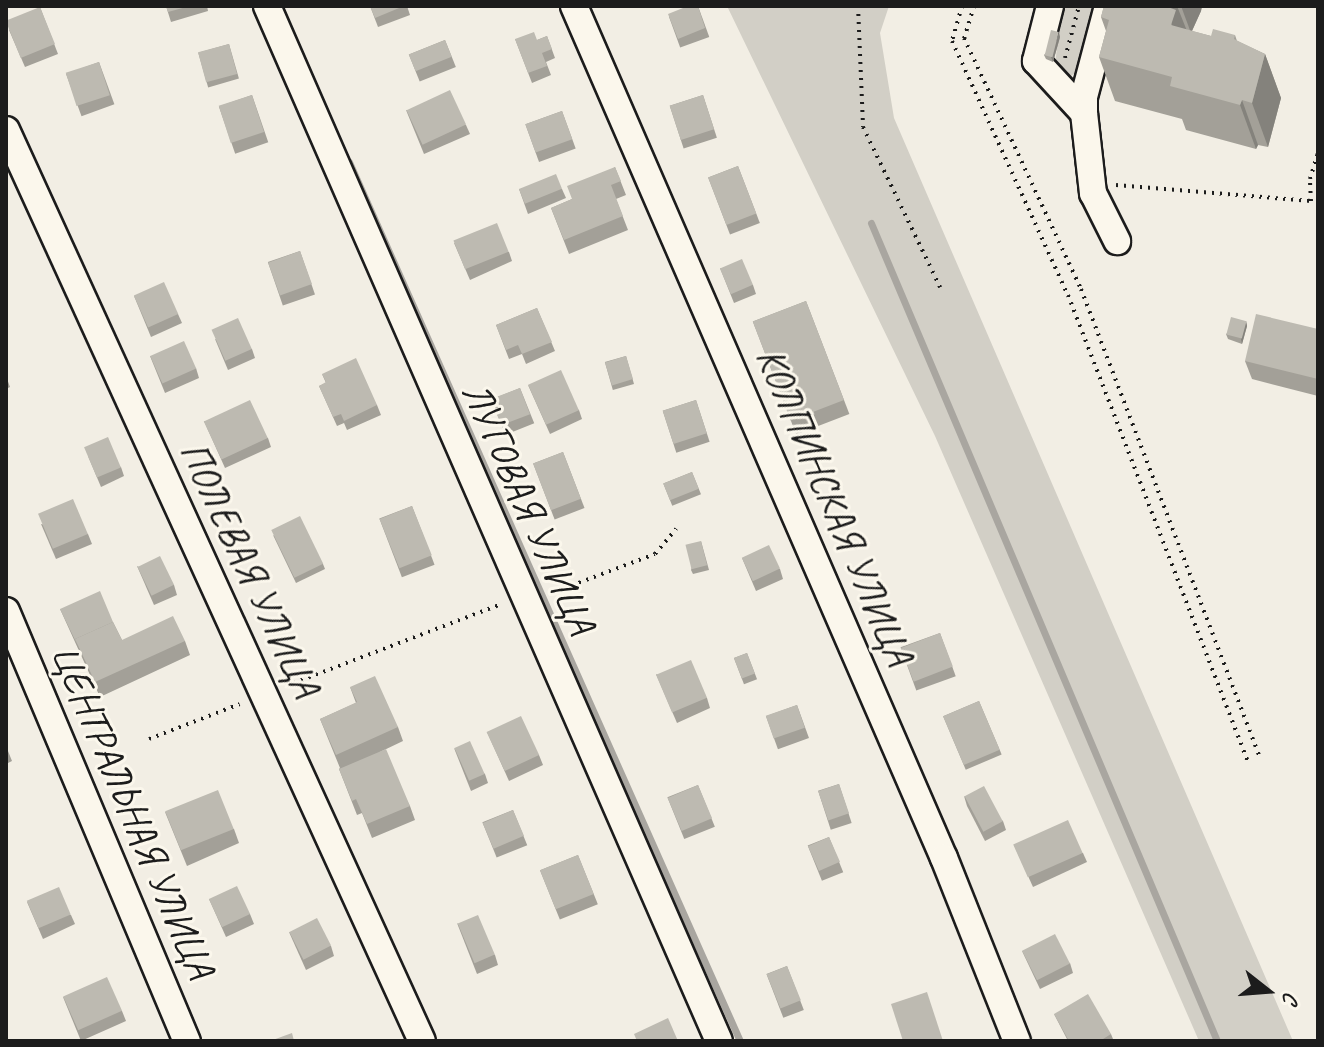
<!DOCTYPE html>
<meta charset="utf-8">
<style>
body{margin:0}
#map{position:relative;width:1324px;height:1047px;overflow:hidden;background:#f2eee4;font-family:Caveat,sans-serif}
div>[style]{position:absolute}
.green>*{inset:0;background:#d2cfc6}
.stream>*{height:7px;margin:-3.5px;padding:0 3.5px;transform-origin:3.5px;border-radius:3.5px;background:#a9a6a0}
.path>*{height:4px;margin-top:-2px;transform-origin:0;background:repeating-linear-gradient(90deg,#1c1c1c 0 2px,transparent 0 8px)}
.roads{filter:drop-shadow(2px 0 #1c1c1c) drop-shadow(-2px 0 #1c1c1c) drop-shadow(0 2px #1c1c1c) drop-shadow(0 -2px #1c1c1c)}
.minor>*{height:26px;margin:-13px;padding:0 13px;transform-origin:13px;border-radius:13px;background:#fbf7ec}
.wall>*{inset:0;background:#a3a098;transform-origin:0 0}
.shaded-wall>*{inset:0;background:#84827c}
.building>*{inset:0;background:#bdbab1;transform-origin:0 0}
span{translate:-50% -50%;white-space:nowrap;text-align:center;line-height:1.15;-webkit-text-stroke:6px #fbf7ec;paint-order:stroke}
.street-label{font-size:40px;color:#1c1c1c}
.frame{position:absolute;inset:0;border:8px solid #1c1c1c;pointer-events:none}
.north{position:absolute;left:1228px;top:951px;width:80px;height:80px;-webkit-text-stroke:6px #fbf7ec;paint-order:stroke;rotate:107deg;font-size:22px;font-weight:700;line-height:32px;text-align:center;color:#1c1c1c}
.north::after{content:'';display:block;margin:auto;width:28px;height:36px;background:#1c1c1c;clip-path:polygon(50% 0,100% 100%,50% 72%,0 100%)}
</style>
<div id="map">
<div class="green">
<i style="clip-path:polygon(727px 6px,889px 6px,880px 33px,894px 118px,1293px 1041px,1199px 1041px,935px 436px)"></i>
<i style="clip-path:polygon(1061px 6px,1098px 6px,1082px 68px,1071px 76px,1055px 67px)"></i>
</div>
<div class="stream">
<i style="left:349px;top:162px;width:962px;rotate:66.02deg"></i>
<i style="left:871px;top:223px;width:888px;rotate:67.07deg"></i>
</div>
<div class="path">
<i style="left:858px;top:6px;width:121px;rotate:87.6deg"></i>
<i style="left:863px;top:127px;width:178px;rotate:64.3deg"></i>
<i style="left:962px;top:6px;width:36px;rotate:106deg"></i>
<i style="left:952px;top:41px;width:279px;rotate:65.5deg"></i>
<i style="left:1068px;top:295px;width:500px;rotate:68.92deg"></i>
<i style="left:974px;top:6px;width:34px;rotate:107deg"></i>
<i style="left:964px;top:38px;width:277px;rotate:65deg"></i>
<i style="left:1081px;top:289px;width:500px;rotate:69.1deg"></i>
<i style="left:1065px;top:58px;width:54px;rotate:-74.9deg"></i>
<i style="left:1116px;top:185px;width:196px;rotate:4.7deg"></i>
<i style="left:1311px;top:201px;width:22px;rotate:-93deg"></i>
<i style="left:1310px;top:179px;width:27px;rotate:-73deg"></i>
<i style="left:549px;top:594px;width:113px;rotate:-20.7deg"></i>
<i style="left:655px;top:554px;width:33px;rotate:-50deg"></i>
<i style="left:286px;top:686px;width:231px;rotate:-20.8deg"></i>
<i style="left:149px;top:739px;width:97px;rotate:-21deg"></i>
</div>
<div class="roads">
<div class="minor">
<i style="left:267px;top:6px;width:1129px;rotate:66.41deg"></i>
<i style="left:574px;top:6px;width:929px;rotate:66.53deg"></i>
<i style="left:944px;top:858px;width:197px;rotate:68.3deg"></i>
<i style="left:1050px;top:6px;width:57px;rotate:104.3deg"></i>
<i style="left:1036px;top:61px;width:71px;rotate:47.3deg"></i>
<i style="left:1108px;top:6px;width:94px;rotate:104.8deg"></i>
<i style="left:1084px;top:97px;width:16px;rotate:90deg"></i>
<i style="left:1084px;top:113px;width:81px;rotate:83.6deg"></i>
<i style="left:1093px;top:193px;width:54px;rotate:63.4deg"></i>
<i style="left:6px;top:130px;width:1001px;rotate:65.46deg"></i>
<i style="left:6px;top:611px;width:467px;rotate:67.2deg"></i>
</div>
</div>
<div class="wall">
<i style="clip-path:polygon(166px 6px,207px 6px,208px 11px,171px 22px)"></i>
<i style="clip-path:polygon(370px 6px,407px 6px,410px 15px,378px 27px)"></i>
<i style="left:698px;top:6px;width:33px;height:31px;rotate:70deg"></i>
<i style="clip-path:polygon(1104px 6px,1202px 6px,1201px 11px,1192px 31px,1211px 36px,1235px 35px,1237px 41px,1265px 54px,1281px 98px,1268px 147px,1258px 145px,1256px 149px,1186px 130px,1182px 119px,1115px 101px,1099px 57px,1106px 31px,1101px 17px)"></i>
<i style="clip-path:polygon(40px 7px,58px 54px,25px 67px,9px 30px)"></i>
<i style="clip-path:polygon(547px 36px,555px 58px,546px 62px,551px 75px,532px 83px,515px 39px,537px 40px)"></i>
<i style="clip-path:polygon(1060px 37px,1053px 62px,1046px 59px,1044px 55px)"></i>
<i style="left:445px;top:40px;width:29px;height:39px;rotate:68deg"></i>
<i style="left:229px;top:44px;width:36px;height:32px;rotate:74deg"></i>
<i style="left:99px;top:62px;width:45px;height:35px;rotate:70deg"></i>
<i style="left:252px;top:95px;width:50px;height:35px;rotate:71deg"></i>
<i style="left:703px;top:95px;width:45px;height:35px;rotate:72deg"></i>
<i style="clip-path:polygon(406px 110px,466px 125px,470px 134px,424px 154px)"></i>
<i style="left:562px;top:111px;width:40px;height:39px;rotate:70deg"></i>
<i style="left:738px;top:166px;width:61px;height:32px;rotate:69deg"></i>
<i style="clip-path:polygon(615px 167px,626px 195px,616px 199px,628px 230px,569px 254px,551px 208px,572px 199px)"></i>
<i style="clip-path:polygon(519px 189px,562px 189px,566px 198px,528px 214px)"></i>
<i style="clip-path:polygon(454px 243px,509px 252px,512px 261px,470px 280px)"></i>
<i style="left:300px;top:251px;width:46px;height:34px;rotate:71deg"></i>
<i style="clip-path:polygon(720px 268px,753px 285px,756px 294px,734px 303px)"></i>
<i style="clip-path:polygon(134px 296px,178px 314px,182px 323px,151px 337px)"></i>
<i style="left:806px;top:301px;width:121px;height:57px;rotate:69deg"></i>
<i style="clip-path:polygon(537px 308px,555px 351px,526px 364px,522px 354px,509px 359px,496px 325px)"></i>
<i style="clip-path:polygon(1246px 321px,1247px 326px,1242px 344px,1228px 339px,1226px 334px)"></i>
<i style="clip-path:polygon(1318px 329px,1318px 396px,1252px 379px,1245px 361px)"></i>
<i style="clip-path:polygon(215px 339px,252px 349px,255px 358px,228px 370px)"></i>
<i style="clip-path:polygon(150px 356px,196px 368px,199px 378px,165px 393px)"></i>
<i style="left:626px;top:356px;width:29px;height:22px;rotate:74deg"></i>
<i style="clip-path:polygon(322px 374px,377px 405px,381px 415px,347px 430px,344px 423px,337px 426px,319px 386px,326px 383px)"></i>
<i style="clip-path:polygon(6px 376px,10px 387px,6px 389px)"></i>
<i style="clip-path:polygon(528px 385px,579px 410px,582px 419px,550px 434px)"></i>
<i style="left:520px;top:388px;width:38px;height:31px;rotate:68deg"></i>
<i style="left:696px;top:400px;width:44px;height:35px;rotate:72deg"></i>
<i style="clip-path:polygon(204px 421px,268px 438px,271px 447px,225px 468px)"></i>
<i style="left:563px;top:452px;width:60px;height:32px;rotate:69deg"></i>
<i style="clip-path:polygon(88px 456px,121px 467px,124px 476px,101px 487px)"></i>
<i style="left:692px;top:472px;width:24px;height:31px;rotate:68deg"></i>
<i style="left:412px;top:506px;width:63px;height:35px;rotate:69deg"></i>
<i style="clip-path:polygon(41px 524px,88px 534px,92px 544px,56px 559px)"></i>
<i style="clip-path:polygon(273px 535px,323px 564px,325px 569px,296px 583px)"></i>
<i style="clip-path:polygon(701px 541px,709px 570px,693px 574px,691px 570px)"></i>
<i style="clip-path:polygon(742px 558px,780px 569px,783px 579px,756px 591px)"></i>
<i style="clip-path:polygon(137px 566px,174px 585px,177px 595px,154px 605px)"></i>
<i style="clip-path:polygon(60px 609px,113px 622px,122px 640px,185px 641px,190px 655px,100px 697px)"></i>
<i style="left:940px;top:633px;width:46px;height:42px;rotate:70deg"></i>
<i style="left:747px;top:653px;width:28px;height:14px;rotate:69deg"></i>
<i style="clip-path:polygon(656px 674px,707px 698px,710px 708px,677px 723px)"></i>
<i style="clip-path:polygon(350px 687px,398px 727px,403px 741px,380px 752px,410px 806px,415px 820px,372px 838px,362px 813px,357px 815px,339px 769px,340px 768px,320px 719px,356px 703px)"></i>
<i style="left:979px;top:701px;width:58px;height:39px;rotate:67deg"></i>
<i style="left:797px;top:705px;width:35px;height:33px;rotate:70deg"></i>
<i style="clip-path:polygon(487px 732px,539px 755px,543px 765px,509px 781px)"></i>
<i style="clip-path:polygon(6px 746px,12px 761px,6px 764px)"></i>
<i style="clip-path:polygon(454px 748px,485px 774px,488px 783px,471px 791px)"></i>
<i style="left:839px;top:784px;width:41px;height:22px;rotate:72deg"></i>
<i style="left:698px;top:785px;width:45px;height:33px;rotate:68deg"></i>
<i style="clip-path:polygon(964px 796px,1003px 821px,1006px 830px,985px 841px,967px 806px)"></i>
<i style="left:513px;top:810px;width:38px;height:33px;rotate:68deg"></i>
<i style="clip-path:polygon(165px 812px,234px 829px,239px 843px,187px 866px)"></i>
<i style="left:829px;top:837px;width:38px;height:23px;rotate:68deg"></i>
<i style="clip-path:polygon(1014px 845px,1083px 853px,1087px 862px,1033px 887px)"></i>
<i style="left:578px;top:855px;width:53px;height:41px;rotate:68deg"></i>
<i style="clip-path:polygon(209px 899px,250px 914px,254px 924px,226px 937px)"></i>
<i style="clip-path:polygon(27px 902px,71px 915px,75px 924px,43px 939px)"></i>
<i style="clip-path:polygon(457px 923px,495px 955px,498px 965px,477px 974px)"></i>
<i style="clip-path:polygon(289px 932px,331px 946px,334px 956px,306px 970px)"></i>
<i style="clip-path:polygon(1022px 951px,1070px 963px,1073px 973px,1040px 989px)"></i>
<i style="left:787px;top:966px;width:47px;height:22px;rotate:69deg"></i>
<i style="clip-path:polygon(63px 997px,122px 1011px,126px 1021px,81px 1041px)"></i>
<i style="clip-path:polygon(1054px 1014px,1111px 1034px,1113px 1039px,1110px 1041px,1068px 1041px)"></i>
</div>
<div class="shaded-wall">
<i style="clip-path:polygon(1165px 6px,1177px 6px,1187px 31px,1188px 69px)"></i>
<i style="clip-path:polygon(1181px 6px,1202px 6px,1201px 11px,1191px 33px)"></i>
<i style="clip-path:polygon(1059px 32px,1060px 37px,1053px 62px,1051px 57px)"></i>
<i style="clip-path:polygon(1265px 54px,1281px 98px,1268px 147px,1252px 103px)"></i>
<i style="clip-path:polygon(1242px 100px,1258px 145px,1256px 149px,1240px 105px)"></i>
<i style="clip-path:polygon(1246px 321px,1247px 326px,1242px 344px,1241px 339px)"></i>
</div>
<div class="building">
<i style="clip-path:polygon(166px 6px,190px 6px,168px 12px)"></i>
<i style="clip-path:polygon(370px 6px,404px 6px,375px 18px)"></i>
<i style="clip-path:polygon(688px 6px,698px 6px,705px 28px,678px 39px,668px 14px)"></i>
<i style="clip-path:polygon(1104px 6px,1165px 6px,1176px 10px,1171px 25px,1211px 36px,1213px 29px,1235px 35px,1234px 39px,1265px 54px,1252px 103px,1242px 100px,1240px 105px,1170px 86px,1172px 77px,1099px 57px,1109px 20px,1101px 17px)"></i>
<i style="left:40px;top:7px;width:40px;height:37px;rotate:68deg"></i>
<i style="left:1051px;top:30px;width:8px;height:26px;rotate:14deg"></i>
<i style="clip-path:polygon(534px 32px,537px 40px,547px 36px,552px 49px,542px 53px,547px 66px,528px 73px,515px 39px)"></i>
<i style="left:445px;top:40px;width:18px;height:39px;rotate:68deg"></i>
<i style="left:229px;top:44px;width:31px;height:32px;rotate:75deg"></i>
<i style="left:99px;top:62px;width:35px;height:35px;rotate:72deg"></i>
<i style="left:450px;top:90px;width:38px;height:48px;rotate:65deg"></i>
<i style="left:252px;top:95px;width:39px;height:35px;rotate:72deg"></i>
<i style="left:703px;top:95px;width:36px;height:35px;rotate:72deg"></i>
<i style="left:562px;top:111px;width:30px;height:39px;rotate:70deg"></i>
<i style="left:738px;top:166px;width:51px;height:32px;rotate:69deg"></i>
<i style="clip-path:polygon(615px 167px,621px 181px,611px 185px,623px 216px,564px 240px,551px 208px,572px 199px,567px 186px)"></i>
<i style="left:556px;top:174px;width:16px;height:40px;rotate:68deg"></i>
<i style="left:497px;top:223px;width:31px;height:47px;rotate:68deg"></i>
<i style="left:300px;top:251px;width:35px;height:34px;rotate:70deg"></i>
<i style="left:742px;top:259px;width:28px;height:24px;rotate:67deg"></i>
<i style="left:164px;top:282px;width:35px;height:33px;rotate:66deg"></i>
<i style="left:806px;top:301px;width:106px;height:57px;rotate:69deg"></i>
<i style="clip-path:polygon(537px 308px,552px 342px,522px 354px,518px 345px,506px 350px,496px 325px)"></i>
<i style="clip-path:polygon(1256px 314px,1318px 329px,1318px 379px,1245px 361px)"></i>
<i style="left:1231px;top:317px;width:16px;height:18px;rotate:15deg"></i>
<i style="left:238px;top:318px;width:34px;height:29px;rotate:66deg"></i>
<i style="left:184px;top:341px;width:30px;height:37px;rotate:66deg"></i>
<i style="left:626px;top:356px;width:24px;height:22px;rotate:73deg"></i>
<i style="clip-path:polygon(356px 358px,377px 405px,344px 421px,341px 414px,333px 417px,319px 386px,326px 382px,322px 374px)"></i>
<i style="left:561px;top:370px;width:44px;height:36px;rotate:66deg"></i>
<i style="left:520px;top:388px;width:28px;height:31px;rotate:69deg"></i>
<i style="left:250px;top:400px;width:42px;height:51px;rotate:65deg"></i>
<i style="left:696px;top:400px;width:35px;height:35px;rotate:72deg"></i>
<i style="left:108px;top:437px;width:33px;height:26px;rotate:67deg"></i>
<i style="left:563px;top:452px;width:50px;height:32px;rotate:69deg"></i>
<i style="left:692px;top:472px;width:18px;height:31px;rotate:68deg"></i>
<i style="left:73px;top:499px;width:38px;height:38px;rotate:67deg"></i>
<i style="left:412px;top:506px;width:53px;height:35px;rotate:68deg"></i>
<i style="left:300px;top:516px;width:53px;height:32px;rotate:64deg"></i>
<i style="left:701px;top:541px;width:25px;height:16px;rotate:76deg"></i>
<i style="left:769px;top:545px;width:26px;height:30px;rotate:65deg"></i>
<i style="left:160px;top:556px;width:32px;height:25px;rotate:64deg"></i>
<i style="clip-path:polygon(100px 591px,113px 622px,75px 639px,77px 644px,60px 609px)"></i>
<i style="clip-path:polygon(173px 616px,185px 641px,95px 682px,75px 639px,113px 622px,122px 640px)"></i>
<i style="left:940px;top:633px;width:36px;height:42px;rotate:69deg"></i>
<i style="left:747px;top:653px;width:22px;height:14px;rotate:69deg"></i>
<i style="left:691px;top:660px;width:41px;height:38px;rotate:67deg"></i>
<i style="clip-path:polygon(375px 676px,398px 727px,336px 755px,320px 719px,357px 702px,350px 687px)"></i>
<i style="left:979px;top:701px;width:53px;height:39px;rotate:67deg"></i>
<i style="left:797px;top:705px;width:24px;height:33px;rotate:71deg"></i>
<i style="left:521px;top:716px;width:43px;height:38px;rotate:65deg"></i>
<i style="left:470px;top:741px;width:36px;height:17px;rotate:66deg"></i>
<i style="clip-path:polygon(386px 749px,410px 806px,367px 824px,356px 799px,352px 801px,339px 769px)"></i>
<i style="left:839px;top:784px;width:31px;height:22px;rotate:71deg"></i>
<i style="left:698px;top:785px;width:36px;height:33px;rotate:67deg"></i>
<i style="left:984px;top:786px;width:40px;height:22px;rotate:62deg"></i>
<i style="left:218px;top:790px;width:42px;height:57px;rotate:68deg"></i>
<i style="left:513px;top:810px;width:28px;height:33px;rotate:67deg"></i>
<i style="left:1068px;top:820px;width:36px;height:60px;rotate:66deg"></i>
<i style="left:829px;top:837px;width:27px;height:23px;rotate:66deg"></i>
<i style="left:578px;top:855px;width:42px;height:41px;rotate:68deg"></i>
<i style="left:237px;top:886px;width:31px;height:31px;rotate:65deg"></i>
<i style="left:59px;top:887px;width:30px;height:35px;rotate:67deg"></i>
<i style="left:478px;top:915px;width:43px;height:22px;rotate:67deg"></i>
<i style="left:317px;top:918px;width:31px;height:31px;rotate:63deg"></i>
<i style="left:1055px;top:934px;width:33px;height:37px;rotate:63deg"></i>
<i style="left:787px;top:966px;width:37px;height:22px;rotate:68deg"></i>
<i style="left:107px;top:977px;width:37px;height:48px;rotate:66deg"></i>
<i style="clip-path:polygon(927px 992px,943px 1041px,903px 1041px,891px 1004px)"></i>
<i style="clip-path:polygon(1088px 994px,1111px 1034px,1100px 1041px,1069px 1041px,1054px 1014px)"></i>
<i style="clip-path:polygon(668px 1018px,678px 1041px,637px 1041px,634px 1034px)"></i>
<i style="clip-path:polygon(292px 1033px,294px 1041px,270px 1041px)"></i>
</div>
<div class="street-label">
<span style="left:835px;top:506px;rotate:67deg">КОЛПИНСКАЯ УЛИЦА</span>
<span style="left:529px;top:508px;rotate:66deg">ЛУГОВАЯ УЛИЦА</span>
<span style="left:250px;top:569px;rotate:65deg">ПОЛЕВАЯ УЛИЦА</span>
<span style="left:133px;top:811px;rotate:67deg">ЦЕНТРАЛЬНАЯ УЛИЦА</span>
</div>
<div class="frame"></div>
<div class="north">С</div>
</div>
